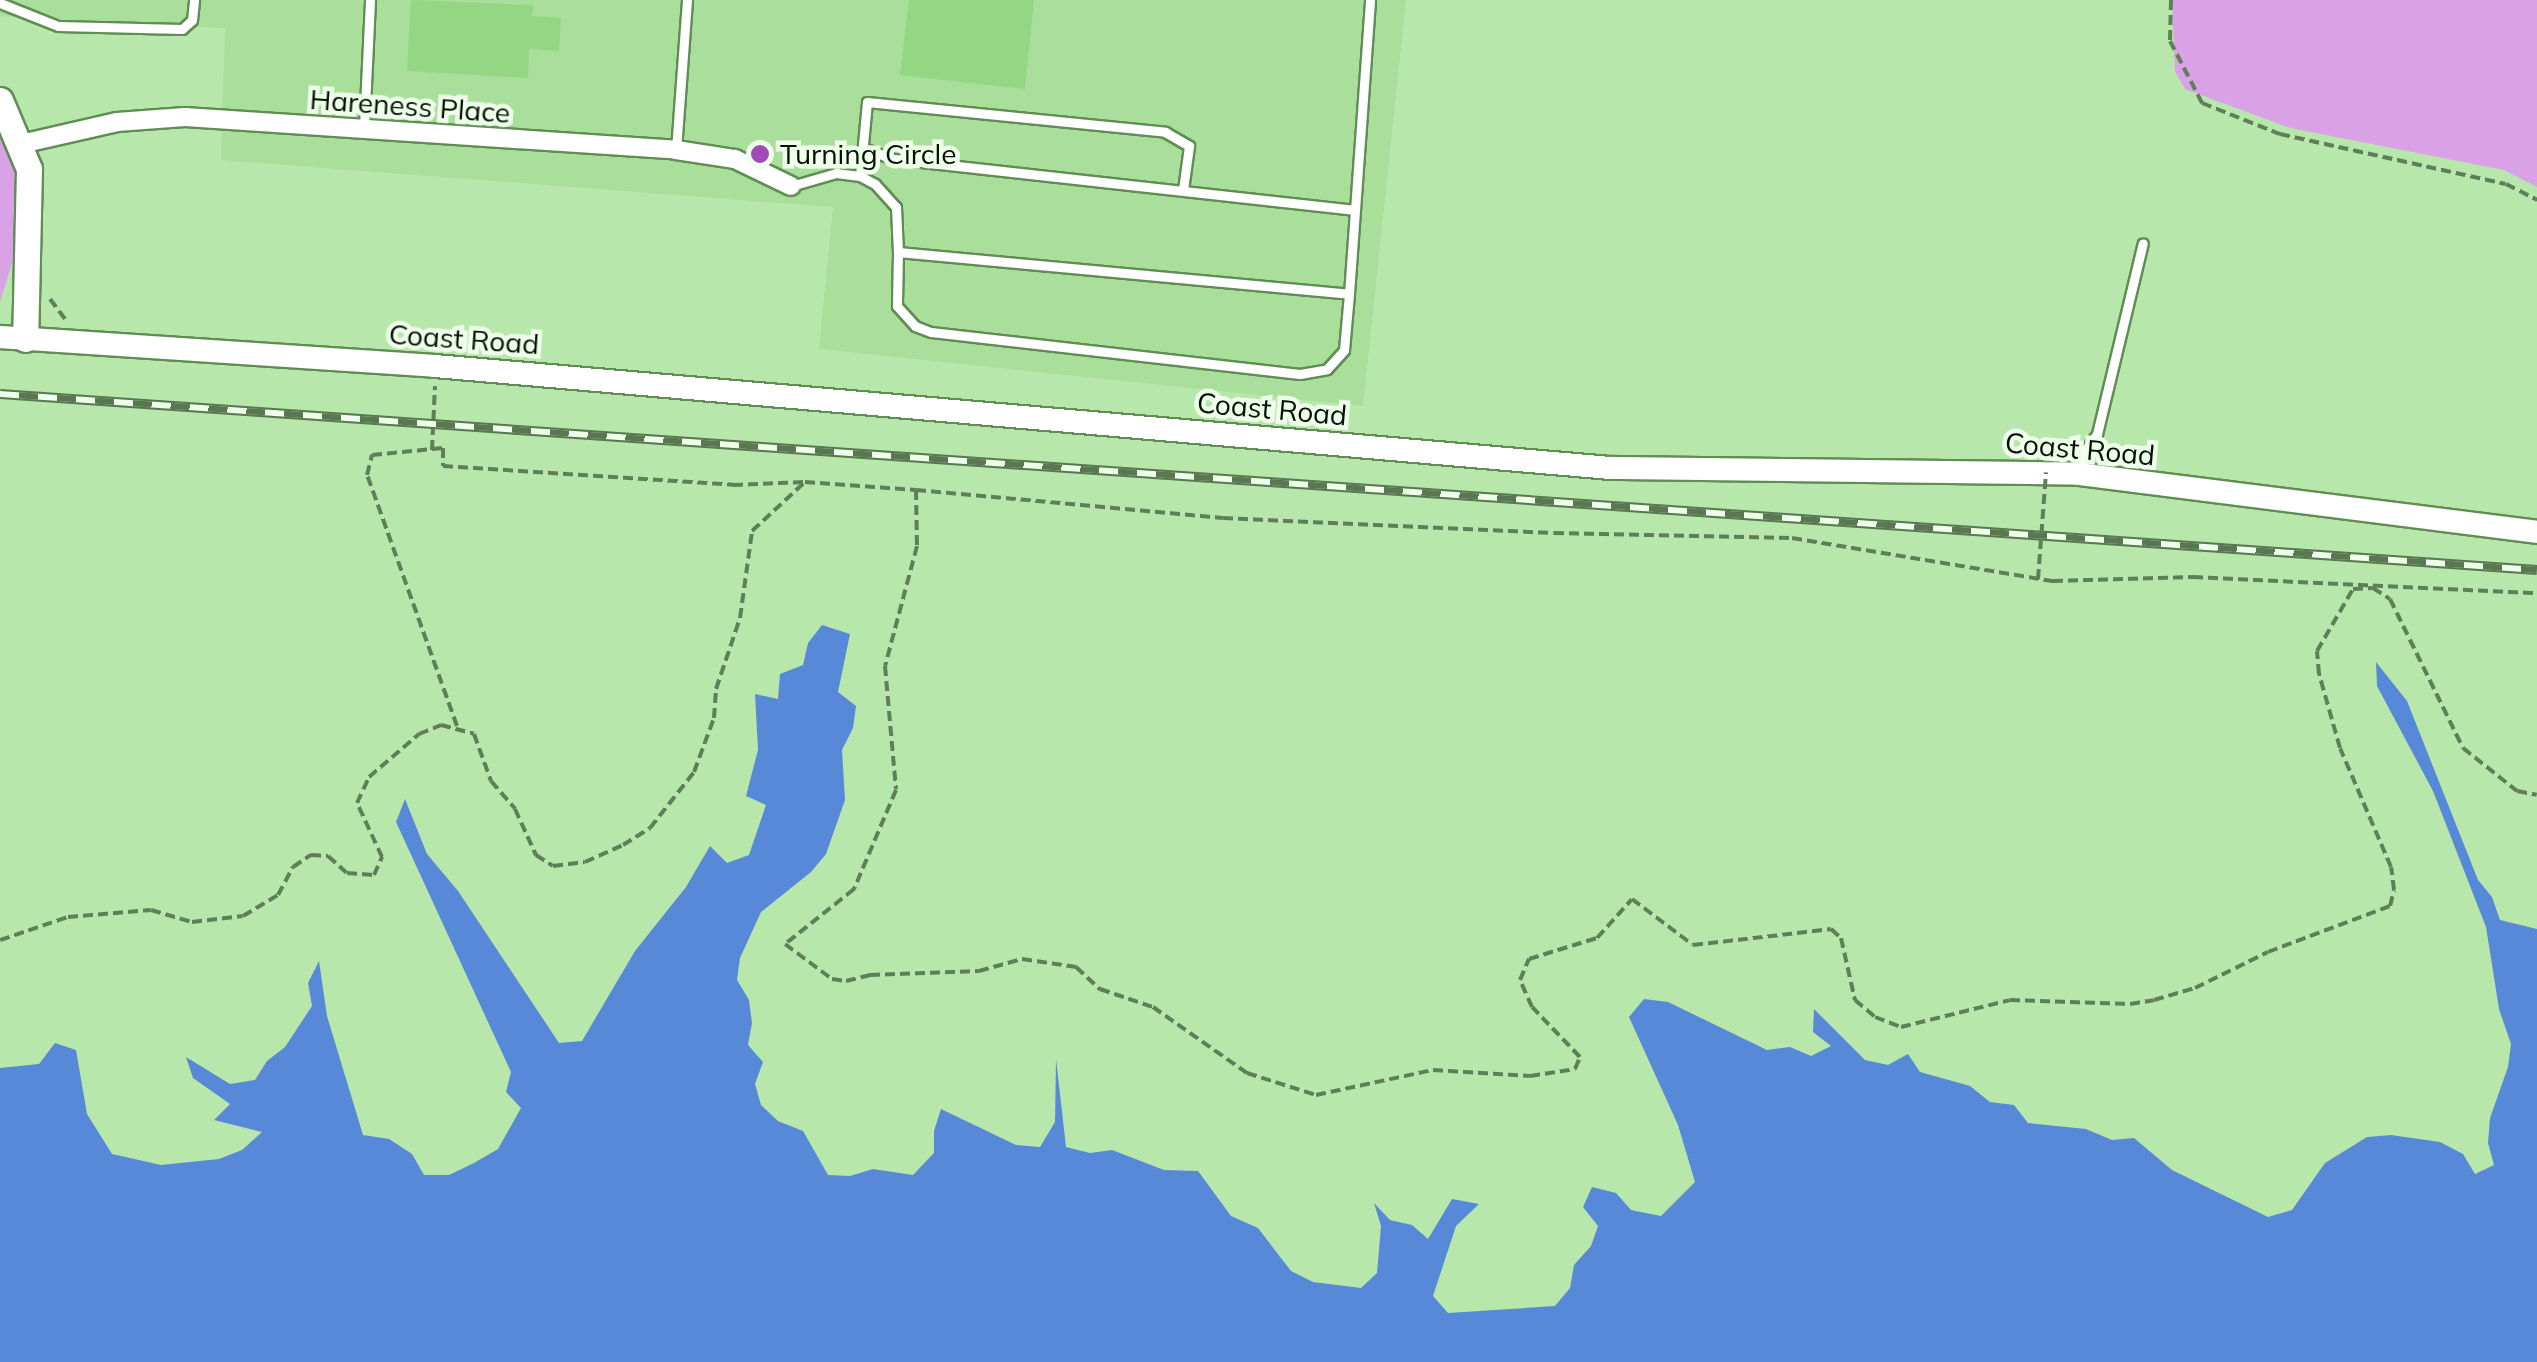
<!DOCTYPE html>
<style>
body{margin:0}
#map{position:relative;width:2537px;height:1362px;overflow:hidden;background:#b7e7aa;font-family:Mulish,sans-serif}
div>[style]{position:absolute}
.built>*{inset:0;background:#a9de9b}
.green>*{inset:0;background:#d9a2e7}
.water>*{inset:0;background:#5889d8}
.building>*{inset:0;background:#94d683}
.path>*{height:4px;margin-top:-2px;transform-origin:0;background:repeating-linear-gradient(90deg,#5f7f58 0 10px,transparent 0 15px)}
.roads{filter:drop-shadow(2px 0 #608d54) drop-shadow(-2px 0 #608d54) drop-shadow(0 2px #608d54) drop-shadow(0 -2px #608d54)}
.service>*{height:9px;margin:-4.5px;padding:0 4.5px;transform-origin:4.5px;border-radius:4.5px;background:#fff}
.minor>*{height:18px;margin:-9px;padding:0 9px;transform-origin:9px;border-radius:9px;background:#fff}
.tertiary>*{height:22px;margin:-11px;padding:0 11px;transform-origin:11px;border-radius:11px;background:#fff}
.secondary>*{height:25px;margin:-12.5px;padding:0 12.5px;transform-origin:12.5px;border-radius:12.5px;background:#fff}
.rail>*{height:10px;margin-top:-5px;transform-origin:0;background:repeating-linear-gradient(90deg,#effeeb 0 19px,#597852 0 38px);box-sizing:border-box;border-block:2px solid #597852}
.path-bridge>*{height:4px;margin-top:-2px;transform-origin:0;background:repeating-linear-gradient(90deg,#5f7f58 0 10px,transparent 0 15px)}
.dots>*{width:28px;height:28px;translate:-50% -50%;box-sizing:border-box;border:5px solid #effeeb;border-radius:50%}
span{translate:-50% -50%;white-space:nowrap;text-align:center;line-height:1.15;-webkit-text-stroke:9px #effeeb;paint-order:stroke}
.street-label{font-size:28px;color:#021100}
.poi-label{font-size:28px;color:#021100}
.left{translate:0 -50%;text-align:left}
</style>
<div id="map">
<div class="built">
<i style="clip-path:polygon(0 0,1406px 0,1363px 406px,819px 349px,833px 207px,221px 160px,225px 28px,0 16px)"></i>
</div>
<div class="green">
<i style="clip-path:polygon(2172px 0,2537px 0,2537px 187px,2504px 170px,2290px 128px,2185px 89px,2175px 71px)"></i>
<i style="clip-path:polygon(0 123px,17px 171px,15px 254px,0 302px)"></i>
</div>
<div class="water">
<i style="clip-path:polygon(822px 625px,850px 634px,838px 692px,856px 706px,853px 728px,842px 750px,845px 800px,826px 854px,811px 872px,761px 912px,740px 958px,737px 980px,749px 1000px,752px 1023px,748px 1045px,763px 1062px,755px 1084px,761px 1105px,778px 1121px,803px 1131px,828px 1175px,850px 1176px,873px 1169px,913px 1175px,934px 1153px,934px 1131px,941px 1109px,1016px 1145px,1040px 1147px,1055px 1122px,1056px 1059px,1066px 1147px,1090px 1153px,1112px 1150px,1164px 1170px,1198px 1171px,1231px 1216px,1258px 1228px,1291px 1271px,1313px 1282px,1361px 1288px,1377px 1273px,1381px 1226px,1374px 1203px,1390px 1220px,1412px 1225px,1428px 1239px,1452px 1199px,1479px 1204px,1456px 1226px,1433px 1296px,1448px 1313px,1555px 1306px,1570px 1288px,1574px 1265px,1591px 1246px,1598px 1226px,1583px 1207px,1592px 1187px,1616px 1193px,1631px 1210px,1661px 1216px,1695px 1182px,1678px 1125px,1629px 1017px,1644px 999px,1668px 1002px,1767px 1050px,1790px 1047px,1811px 1056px,1831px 1046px,1813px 1032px,1814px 1009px,1865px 1060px,1888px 1065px,1908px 1054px,1920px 1072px,1970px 1086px,1990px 1102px,2014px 1105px,2028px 1123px,2086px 1129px,2112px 1140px,2134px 1138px,2172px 1170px,2268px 1217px,2292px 1210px,2325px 1163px,2367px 1137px,2391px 1135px,2440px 1142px,2463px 1154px,2475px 1174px,2494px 1165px,2488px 1143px,2490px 1118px,2508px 1067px,2511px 1044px,2499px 1009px,2486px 927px,2433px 791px,2377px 686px,2376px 662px,2407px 701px,2478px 880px,2492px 897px,2500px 920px,2537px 929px,2537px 1362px,0 1362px,0 1068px,39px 1064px,55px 1043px,76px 1050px,87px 1114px,112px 1154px,161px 1165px,219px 1159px,242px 1150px,262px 1132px,214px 1120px,230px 1104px,193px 1078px,186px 1057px,230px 1084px,255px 1080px,267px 1061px,285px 1047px,312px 1006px,308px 983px,319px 961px,327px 1016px,363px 1135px,389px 1139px,412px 1154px,424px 1175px,449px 1175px,474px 1163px,498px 1149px,521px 1108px,506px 1092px,511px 1072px,396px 822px,405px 799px,427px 854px,458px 891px,559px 1043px,582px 1041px,635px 951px,686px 887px,710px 846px,727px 863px,749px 855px,766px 805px,746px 796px,758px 750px,755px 694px,778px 699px,780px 674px,803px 665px,808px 643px)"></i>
</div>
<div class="building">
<i style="clip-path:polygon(411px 0,533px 5px,532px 16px,561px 18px,559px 51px,529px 49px,528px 78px,407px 71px)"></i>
<i style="clip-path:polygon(909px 0,1034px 0,1025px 89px,900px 75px)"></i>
</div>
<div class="path">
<i style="left:2171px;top:0;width:41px;rotate:91.4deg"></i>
<i style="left:2170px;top:41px;width:70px;rotate:62.7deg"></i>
<i style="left:2202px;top:103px;width:84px;rotate:21.7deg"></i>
<i style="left:2280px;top:134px;width:231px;rotate:12.5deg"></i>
<i style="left:2506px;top:184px;width:35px;rotate:27deg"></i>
<i style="left:50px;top:299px;width:25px;rotate:53deg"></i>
<i style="left:432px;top:450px;width:64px;rotate:-87.3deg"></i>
<i style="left:916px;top:490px;width:308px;rotate:5.2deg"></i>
<i style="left:1223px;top:518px;width:331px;rotate:2.6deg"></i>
<i style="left:1554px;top:533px;width:238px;rotate:1.2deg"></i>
<i style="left:1792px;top:538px;width:265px;rotate:9.4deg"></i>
<i style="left:2053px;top:581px;width:140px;rotate:-1.6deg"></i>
<i style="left:2193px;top:577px;width:344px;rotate:2.7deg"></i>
<i style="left:457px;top:726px;width:267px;rotate:-109.7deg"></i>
<i style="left:367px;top:475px;width:21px;rotate:-76deg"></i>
<i style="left:372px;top:455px;width:71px;rotate:-5.6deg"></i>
<i style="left:443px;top:448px;width:18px;rotate:90deg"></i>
<i style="left:443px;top:466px;width:291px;rotate:3.7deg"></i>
<i style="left:733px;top:485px;width:72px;rotate:-2.4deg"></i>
<i style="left:0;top:940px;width:72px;rotate:-18.7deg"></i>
<i style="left:68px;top:917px;width:83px;rotate:-4.8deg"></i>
<i style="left:151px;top:910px;width:43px;rotate:16.3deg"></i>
<i style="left:192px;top:922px;width:51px;rotate:-6.7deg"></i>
<i style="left:243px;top:916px;width:41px;rotate:-31deg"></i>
<i style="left:278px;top:895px;width:32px;rotate:-62deg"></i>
<i style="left:293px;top:867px;width:22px;rotate:-34deg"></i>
<i style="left:311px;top:855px;width:17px;rotate:3deg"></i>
<i style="left:328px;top:856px;width:25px;rotate:42deg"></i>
<i style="left:347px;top:873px;width:27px;rotate:4deg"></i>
<i style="left:374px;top:875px;width:20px;rotate:-66deg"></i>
<i style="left:382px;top:857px;width:60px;rotate:-114.8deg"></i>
<i style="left:357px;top:803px;width:29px;rotate:-65deg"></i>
<i style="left:369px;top:777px;width:66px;rotate:-40.7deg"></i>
<i style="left:419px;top:734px;width:24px;rotate:-22deg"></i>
<i style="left:441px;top:725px;width:34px;rotate:15deg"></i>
<i style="left:474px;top:734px;width:50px;rotate:70.1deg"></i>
<i style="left:491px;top:781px;width:37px;rotate:49deg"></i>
<i style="left:515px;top:809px;width:51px;rotate:65.5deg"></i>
<i style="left:536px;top:855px;width:20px;rotate:33deg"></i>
<i style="left:553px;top:866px;width:32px;rotate:-7deg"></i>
<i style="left:585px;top:862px;width:42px;rotate:-24.1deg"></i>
<i style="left:623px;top:845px;width:32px;rotate:-32deg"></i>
<i style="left:650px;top:828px;width:71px;rotate:-51.8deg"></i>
<i style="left:694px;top:772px;width:58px;rotate:-69.7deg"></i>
<i style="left:714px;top:718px;width:29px;rotate:-86deg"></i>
<i style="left:716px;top:689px;width:75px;rotate:-71.3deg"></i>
<i style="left:740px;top:618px;width:88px;rotate:-82.1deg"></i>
<i style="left:752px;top:531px;width:72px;rotate:-42.8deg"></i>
<i style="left:805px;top:482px;width:111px;rotate:4.1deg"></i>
<i style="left:916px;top:490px;width:56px;rotate:89deg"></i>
<i style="left:917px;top:546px;width:124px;rotate:104.9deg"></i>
<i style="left:885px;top:666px;width:124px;rotate:84.9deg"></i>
<i style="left:896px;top:790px;width:108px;rotate:113deg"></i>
<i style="left:854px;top:889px;width:88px;rotate:141.4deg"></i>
<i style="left:785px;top:944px;width:59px;rotate:36.7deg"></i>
<i style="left:832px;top:979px;width:14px;rotate:8deg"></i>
<i style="left:846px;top:981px;width:25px;rotate:-14deg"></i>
<i style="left:870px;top:975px;width:109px;rotate:-2.1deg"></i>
<i style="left:979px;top:971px;width:45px;rotate:-15.6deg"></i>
<i style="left:1022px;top:959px;width:55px;rotate:8.4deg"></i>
<i style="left:1076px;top:967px;width:33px;rotate:43deg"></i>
<i style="left:1100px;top:989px;width:56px;rotate:18.8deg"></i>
<i style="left:1153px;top:1007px;width:115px;rotate:35.1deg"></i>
<i style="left:1247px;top:1073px;width:72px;rotate:17.7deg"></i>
<i style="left:1316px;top:1095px;width:120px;rotate:-12.1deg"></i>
<i style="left:1433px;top:1070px;width:97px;rotate:3.5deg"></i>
<i style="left:1530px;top:1076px;width:46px;rotate:-8.8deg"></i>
<i style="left:1575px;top:1069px;width:13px;rotate:-67deg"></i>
<i style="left:1580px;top:1057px;width:69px;rotate:-133.8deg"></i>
<i style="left:1532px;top:1007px;width:30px;rotate:-114deg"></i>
<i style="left:1520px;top:980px;width:23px;rotate:-67deg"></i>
<i style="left:1529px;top:959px;width:71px;rotate:-17.2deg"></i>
<i style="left:1597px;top:938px;width:52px;rotate:-48.1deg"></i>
<i style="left:1632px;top:899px;width:76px;rotate:37deg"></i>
<i style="left:1693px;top:945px;width:139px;rotate:-6.6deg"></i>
<i style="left:1831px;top:929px;width:13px;rotate:42deg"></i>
<i style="left:1841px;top:938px;width:64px;rotate:77.3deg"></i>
<i style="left:1855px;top:1000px;width:26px;rotate:40deg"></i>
<i style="left:1875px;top:1017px;width:28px;rotate:21deg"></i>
<i style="left:1901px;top:1027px;width:112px;rotate:-13.9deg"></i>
<i style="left:2010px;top:1000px;width:120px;rotate:1.9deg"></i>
<i style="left:2130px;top:1004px;width:24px;rotate:-9deg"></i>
<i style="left:2154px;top:1000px;width:43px;rotate:-16.3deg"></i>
<i style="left:2195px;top:988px;width:81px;rotate:-26.3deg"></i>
<i style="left:2268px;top:952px;width:130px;rotate:-20.7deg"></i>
<i style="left:2390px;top:906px;width:16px;rotate:-76deg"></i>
<i style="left:2394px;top:890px;width:23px;rotate:-97deg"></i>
<i style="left:2391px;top:867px;width:129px;rotate:-113.2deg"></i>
<i style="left:2340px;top:748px;width:77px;rotate:-105.8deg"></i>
<i style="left:2319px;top:674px;width:23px;rotate:-95deg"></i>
<i style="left:2317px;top:651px;width:72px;rotate:-59.9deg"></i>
<i style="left:2353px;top:589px;width:20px;rotate:-3deg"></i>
<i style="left:2373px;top:588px;width:20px;rotate:33deg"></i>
<i style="left:2390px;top:599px;width:166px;rotate:63.9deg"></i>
<i style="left:2463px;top:748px;width:69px;rotate:38.5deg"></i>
<i style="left:2517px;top:791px;width:20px;rotate:11deg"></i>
</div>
<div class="roads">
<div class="service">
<i style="left:0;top:3px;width:62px;rotate:21.6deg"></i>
<i style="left:58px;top:26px;width:124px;rotate:1.4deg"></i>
<i style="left:182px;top:29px;width:13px;rotate:-42deg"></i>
<i style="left:192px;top:20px;width:20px;rotate:-84deg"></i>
<i style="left:364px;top:128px;width:128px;rotate:-87.3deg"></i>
<i style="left:863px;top:148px;width:33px;rotate:20deg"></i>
<i style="left:894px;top:159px;width:462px;rotate:6.3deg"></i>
<i style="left:676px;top:150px;width:150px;rotate:-85.8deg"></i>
<i style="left:860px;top:176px;width:74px;rotate:-84.6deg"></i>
<i style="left:867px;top:102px;width:300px;rotate:5.7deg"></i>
<i style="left:1165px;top:132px;width:28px;rotate:30deg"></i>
<i style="left:1189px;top:146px;width:44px;rotate:97.8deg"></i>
<i style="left:791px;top:186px;width:47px;rotate:-16.1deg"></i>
<i style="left:836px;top:173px;width:24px;rotate:7deg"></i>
<i style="left:860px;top:176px;width:17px;rotate:28deg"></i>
<i style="left:875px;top:184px;width:31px;rotate:48deg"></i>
<i style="left:896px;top:207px;width:45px;rotate:87.5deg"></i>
<i style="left:898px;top:252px;width:453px;rotate:5.3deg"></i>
<i style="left:1349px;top:294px;width:295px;rotate:-85.9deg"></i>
<i style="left:898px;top:252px;width:54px;rotate:91.1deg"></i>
<i style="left:897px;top:306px;width:27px;rotate:48deg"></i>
<i style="left:915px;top:326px;width:17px;rotate:21deg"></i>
<i style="left:931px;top:332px;width:371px;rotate:6.5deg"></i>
<i style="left:1300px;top:374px;width:27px;rotate:-10deg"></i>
<i style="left:1327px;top:369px;width:25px;rotate:-48deg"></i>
<i style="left:1344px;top:350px;width:56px;rotate:-84.9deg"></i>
<i style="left:2079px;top:471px;width:20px;rotate:-75deg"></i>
<i style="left:2084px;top:452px;width:22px;rotate:-54deg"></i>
<i style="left:2097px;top:434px;width:196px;rotate:-76.5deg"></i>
</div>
<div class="minor">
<i style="left:21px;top:144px;width:98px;rotate:-12.9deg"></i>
<i style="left:117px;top:122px;width:68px;rotate:-4.2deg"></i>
<i style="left:185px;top:117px;width:492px;rotate:3.8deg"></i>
<i style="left:676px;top:150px;width:60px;rotate:8.7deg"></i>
<i style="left:735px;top:159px;width:62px;rotate:25.7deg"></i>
</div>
<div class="tertiary">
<i style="left:0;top:337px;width:436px;rotate:3.8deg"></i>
<i style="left:435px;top:366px;width:1179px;rotate:4.96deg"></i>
<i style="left:1610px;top:468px;width:469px;rotate:0.7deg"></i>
<i style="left:2079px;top:474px;width:462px;rotate:7.2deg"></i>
</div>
<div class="secondary">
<i style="left:0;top:100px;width:75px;rotate:67.2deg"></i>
<i style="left:29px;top:169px;width:170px;rotate:91.3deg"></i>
</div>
</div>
<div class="rail">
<i style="left:0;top:394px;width:2543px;rotate:3.97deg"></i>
</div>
<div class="path-bridge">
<i style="left:2038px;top:579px;width:107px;rotate:-85.7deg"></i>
</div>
<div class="dots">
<i style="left:760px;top:154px;background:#a14ab7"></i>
</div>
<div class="street-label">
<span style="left:410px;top:106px;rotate:4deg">Hareness Place</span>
<span style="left:464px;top:339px;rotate:4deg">Coast Road</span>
<span style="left:1272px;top:409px;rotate:5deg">Coast Road</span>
<span style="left:2080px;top:449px;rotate:5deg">Coast Road</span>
</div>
<div class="poi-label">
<span class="left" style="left:780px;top:154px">Turning Circle</span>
</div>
</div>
